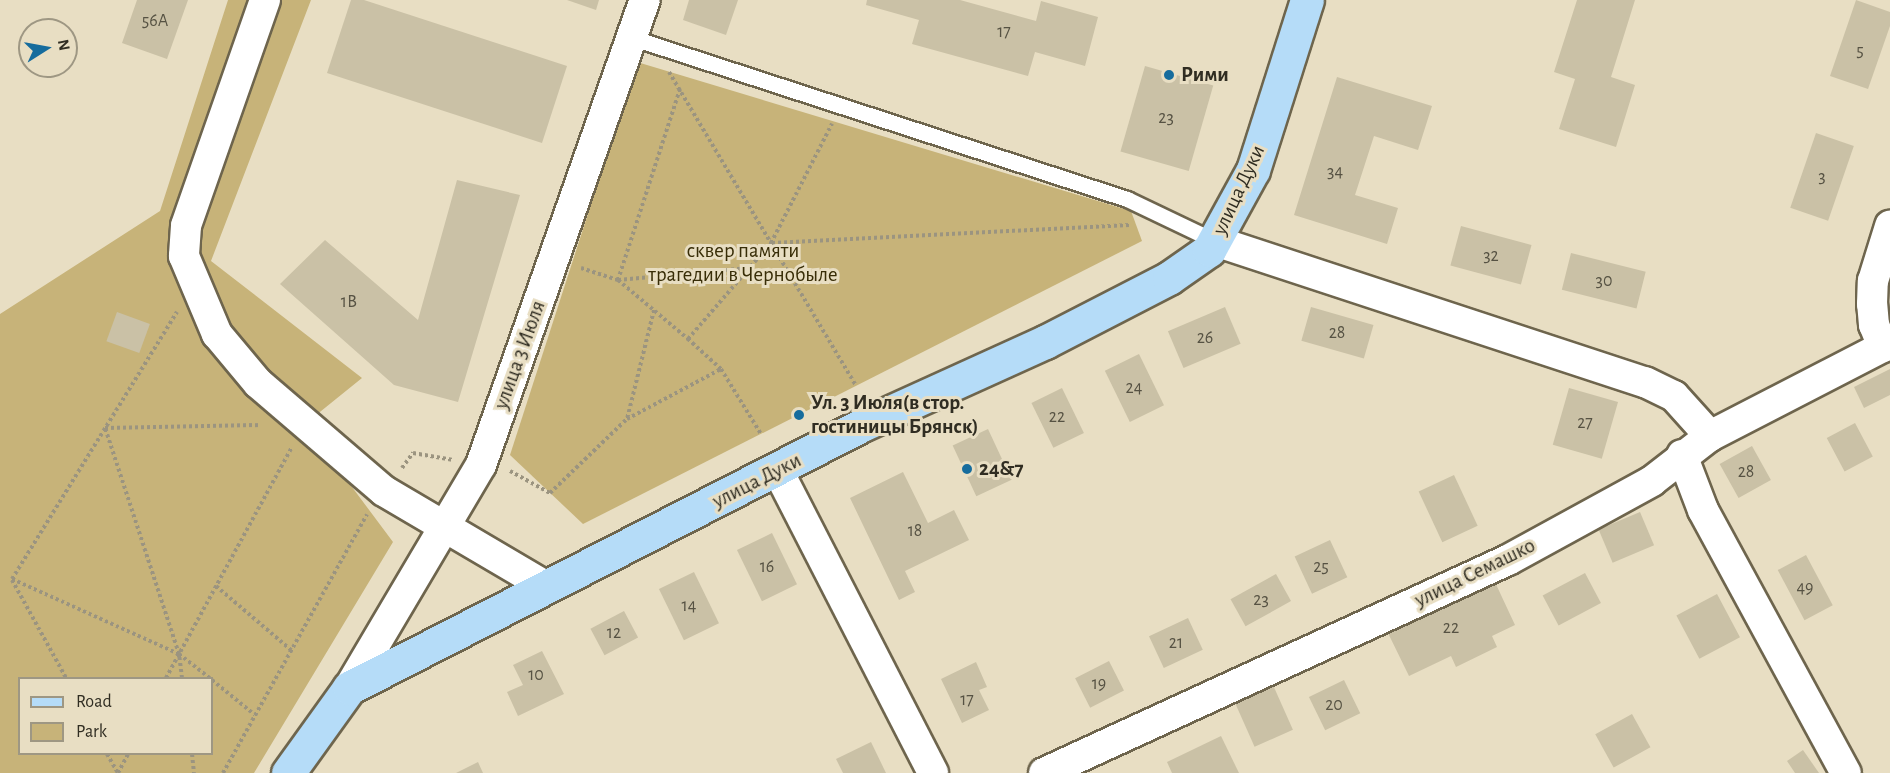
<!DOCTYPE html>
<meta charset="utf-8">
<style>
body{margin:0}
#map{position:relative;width:1890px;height:773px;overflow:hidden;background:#e8dec3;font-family:"Alegreya Sans",sans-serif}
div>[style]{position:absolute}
.green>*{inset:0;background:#c7b379}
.building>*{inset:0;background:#cac1a6;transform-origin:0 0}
.path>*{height:4px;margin-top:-2px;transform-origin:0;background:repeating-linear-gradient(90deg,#9b9480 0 3px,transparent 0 6px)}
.roads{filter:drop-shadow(2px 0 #6e654d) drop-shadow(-2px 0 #6e654d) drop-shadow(0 2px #6e654d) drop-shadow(0 -2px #6e654d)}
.lane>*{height:15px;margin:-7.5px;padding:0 7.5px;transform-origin:7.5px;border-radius:7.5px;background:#fff}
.street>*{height:30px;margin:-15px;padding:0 15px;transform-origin:15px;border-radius:15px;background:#fff}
.primary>*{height:33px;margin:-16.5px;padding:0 16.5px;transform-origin:16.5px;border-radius:16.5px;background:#b5dcf8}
.dots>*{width:16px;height:16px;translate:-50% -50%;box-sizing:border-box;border:3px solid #e8dec3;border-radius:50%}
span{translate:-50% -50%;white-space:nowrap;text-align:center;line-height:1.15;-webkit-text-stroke:6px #e8dec3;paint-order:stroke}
.number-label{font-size:18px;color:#565243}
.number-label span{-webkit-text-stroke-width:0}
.poi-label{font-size:21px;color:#302d22;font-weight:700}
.left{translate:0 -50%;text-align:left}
.street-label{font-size:21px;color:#302d22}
.park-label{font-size:21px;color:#382d07}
.legend{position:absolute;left:18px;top:677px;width:195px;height:78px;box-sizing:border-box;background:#e8dec3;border:2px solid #9e9783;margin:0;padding:8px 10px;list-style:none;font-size:18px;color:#302d22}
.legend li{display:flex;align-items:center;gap:12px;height:30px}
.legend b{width:30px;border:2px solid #9e9783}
.north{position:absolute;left:18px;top:18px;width:60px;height:60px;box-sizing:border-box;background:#e8dec3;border:2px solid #9e9783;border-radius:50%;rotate:79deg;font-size:16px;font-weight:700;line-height:24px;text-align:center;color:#302d22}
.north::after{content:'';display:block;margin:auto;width:21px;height:27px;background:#166c9d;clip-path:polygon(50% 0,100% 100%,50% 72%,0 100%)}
</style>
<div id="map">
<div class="green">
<i style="clip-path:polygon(evenodd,228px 0,311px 0,211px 261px,362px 378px,305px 424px,393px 542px,254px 773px,0 773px,0 314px,160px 211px,228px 0,20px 678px,212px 678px,212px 754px,20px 754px,20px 678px)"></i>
<i style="clip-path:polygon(637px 62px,1131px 211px,1142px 241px,583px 524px,510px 455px)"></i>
</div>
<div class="building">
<i style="clip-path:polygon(137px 0,188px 0,167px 59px,122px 43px)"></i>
<i style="clip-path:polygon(351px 0,364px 0,567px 66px,542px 143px,327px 73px)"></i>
<i style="clip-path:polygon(567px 0,599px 0,596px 10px)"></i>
<i style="clip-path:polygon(689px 0,738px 0,726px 35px,683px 20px)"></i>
<i style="clip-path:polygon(867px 0,960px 0,1036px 21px,1041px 1px,1098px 17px,1085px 66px,1035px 52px,1028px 76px,912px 44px,919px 20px,866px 5px)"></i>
<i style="clip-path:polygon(1577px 0,1635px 0,1611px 77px,1635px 85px,1616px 147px,1559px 129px,1575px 79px,1554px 72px)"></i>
<i style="clip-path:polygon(1856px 0,1890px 12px,1890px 26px,1868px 89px,1830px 76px)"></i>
<i style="left:1145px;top:66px;width:71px;height:89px;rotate:16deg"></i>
<i style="clip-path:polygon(1337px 77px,1432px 106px,1418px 150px,1374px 136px,1355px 195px,1398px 208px,1387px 244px,1294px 215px)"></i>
<i style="left:1816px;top:133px;width:40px;height:79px;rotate:19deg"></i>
<i style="clip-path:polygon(457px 180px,520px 195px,458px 402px,394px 385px,280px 284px,325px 240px,418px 320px)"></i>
<i style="left:1461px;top:226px;width:73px;height:41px;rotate:15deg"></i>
<i style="left:1571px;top:253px;width:77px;height:38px;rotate:14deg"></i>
<i style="left:1225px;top:307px;width:40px;height:62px;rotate:67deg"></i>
<i style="left:1311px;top:307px;width:65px;height:35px;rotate:16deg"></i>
<i style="left:117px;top:312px;width:35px;height:31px;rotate:20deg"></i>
<i style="left:1139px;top:354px;width:57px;height:38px;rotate:64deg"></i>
<i style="clip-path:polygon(1890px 369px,1890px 395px,1864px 408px,1854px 387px)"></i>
<i style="left:1062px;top:388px;width:50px;height:34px;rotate:64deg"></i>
<i style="left:1569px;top:388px;width:51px;height:59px;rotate:16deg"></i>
<i style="left:1855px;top:423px;width:38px;height:32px;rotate:62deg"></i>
<i style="left:988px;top:429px;width:56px;height:39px;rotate:65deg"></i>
<i style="left:1752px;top:446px;width:39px;height:37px;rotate:61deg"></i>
<i style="clip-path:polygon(903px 472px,928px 523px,954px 510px,969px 540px,905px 571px,915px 592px,899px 600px,850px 498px)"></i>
<i style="left:1454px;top:475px;width:56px;height:39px;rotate:65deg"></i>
<i style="left:1640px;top:512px;width:36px;height:45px;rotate:67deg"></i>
<i style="left:772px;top:533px;width:57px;height:39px;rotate:64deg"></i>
<i style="left:1330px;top:540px;width:41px;height:39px;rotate:65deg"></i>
<i style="left:1806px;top:555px;width:57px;height:32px;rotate:62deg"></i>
<i style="left:694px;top:572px;width:57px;height:39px;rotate:64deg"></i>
<i style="left:1585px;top:573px;width:34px;height:48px;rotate:62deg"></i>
<i style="left:1276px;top:574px;width:31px;height:52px;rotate:61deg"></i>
<i style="clip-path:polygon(1494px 580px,1515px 625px,1492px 636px,1497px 647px,1456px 667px,1451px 656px,1409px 676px,1387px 631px)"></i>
<i style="left:1717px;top:594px;width:49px;height:46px;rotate:62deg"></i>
<i style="left:624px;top:611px;width:30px;height:38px;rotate:62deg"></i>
<i style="left:1188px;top:618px;width:35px;height:43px;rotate:65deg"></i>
<i style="clip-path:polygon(542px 651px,564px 694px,518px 716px,507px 692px,523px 685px,513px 665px)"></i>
<i style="left:1109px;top:661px;width:33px;height:38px;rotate:63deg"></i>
<i style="clip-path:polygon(976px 662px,987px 687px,979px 690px,989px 710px,962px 723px,941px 679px)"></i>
<i style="left:1344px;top:680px;width:37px;height:39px;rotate:64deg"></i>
<i style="left:1273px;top:685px;width:49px;height:42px;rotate:66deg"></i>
<i style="left:1632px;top:714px;width:38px;height:42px;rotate:61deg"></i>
<i style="clip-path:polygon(1221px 736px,1239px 773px,1172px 773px,1167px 762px)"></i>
<i style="clip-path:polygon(871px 742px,886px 773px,843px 773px,836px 759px)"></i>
<i style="clip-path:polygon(1803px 750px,1819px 773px,1795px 773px,1787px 761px)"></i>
<i style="clip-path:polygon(478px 762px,483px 773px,456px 773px)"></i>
</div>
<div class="path">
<i style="left:669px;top:72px;width:365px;rotate:59.2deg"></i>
<i style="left:680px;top:89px;width:201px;rotate:108deg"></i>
<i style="left:618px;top:280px;width:131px;rotate:-5.3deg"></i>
<i style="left:772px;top:243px;width:358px;rotate:-2.9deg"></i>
<i style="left:581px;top:268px;width:39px;rotate:18deg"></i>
<i style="left:618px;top:280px;width:92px;rotate:40.1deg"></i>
<i style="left:688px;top:339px;width:127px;rotate:-49.2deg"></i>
<i style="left:771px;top:243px;width:134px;rotate:-62.9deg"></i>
<i style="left:654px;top:310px;width:112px;rotate:103.9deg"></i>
<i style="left:627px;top:419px;width:106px;rotate:-28deg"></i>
<i style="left:721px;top:369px;width:45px;rotate:-137.7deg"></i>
<i style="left:721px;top:369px;width:76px;rotate:58.4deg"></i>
<i style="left:402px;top:468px;width:19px;rotate:-54deg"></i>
<i style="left:413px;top:453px;width:41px;rotate:9.9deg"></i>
<i style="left:510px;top:471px;width:46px;rotate:28.8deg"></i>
<i style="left:550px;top:493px;width:107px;rotate:-43.9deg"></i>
<i style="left:12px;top:579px;width:314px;rotate:-58.3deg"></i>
<i style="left:12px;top:579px;width:183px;rotate:24.2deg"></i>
<i style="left:179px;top:654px;width:39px;rotate:38deg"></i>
<i style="left:12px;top:580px;width:112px;rotate:61.1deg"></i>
<i style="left:216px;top:586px;width:99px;rotate:40.5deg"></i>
<i style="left:166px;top:678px;width:263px;rotate:-61.4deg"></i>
<i style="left:182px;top:678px;width:24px;rotate:-97deg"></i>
<i style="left:179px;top:654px;width:238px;rotate:-108.1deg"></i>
<i style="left:105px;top:428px;width:156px;rotate:-1.1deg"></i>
<i style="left:212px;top:680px;width:55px;rotate:39.1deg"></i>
<i style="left:107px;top:754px;width:22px;rotate:60deg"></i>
<i style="left:192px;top:754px;width:19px;rotate:84deg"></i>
<i style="left:118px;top:773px;width:21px;rotate:-62deg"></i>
<i style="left:223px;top:773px;width:296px;rotate:-60.9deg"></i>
</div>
<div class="roads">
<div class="lane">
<i style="left:633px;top:38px;width:520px;rotate:18.05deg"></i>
<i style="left:1127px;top:199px;width:98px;rotate:25.5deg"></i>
</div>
<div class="street">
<i style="left:265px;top:0;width:239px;rotate:109.3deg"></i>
<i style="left:186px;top:226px;width:30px;rotate:94deg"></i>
<i style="left:184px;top:256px;width:85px;rotate:67.1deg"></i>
<i style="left:217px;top:334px;width:64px;rotate:50.1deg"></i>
<i style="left:258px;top:383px;width:166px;rotate:40.6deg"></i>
<i style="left:384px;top:491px;width:189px;rotate:30.5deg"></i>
<i style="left:1215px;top:241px;width:453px;rotate:18.2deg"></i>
<i style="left:1645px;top:382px;width:32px;rotate:26deg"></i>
<i style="left:1674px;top:396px;width:54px;rotate:48deg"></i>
<i style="left:1883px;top:347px;width:24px;rotate:-112deg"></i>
<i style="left:1874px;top:325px;width:21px;rotate:-95deg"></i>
<i style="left:1872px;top:304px;width:23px;rotate:-88deg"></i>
<i style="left:1873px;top:281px;width:58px;rotate:-72.8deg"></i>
<i style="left:1682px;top:455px;width:59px;rotate:69.1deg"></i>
<i style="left:1703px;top:510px;width:299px;rotate:61.5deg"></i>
<i style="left:778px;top:471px;width:339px;rotate:62.8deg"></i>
<i style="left:349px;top:688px;width:259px;rotate:-59.4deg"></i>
<i style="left:481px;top:465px;width:493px;rotate:-70.6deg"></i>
<i style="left:1044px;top:773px;width:511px;rotate:-24.66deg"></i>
<i style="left:1508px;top:560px;width:164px;rotate:-28.7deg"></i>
<i style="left:1652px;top:481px;width:73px;rotate:-37.8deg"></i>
<i style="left:1710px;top:436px;width:203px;rotate:-27.3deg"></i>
</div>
<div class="primary">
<i style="left:288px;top:773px;width:105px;rotate:-54.3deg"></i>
<i style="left:349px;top:688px;width:576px;rotate:-27.14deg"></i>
<i style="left:862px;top:425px;width:201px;rotate:-24.4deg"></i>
<i style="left:1045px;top:342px;width:140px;rotate:-27.3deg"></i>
<i style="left:1169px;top:278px;width:49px;rotate:-35deg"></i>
<i style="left:1209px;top:250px;width:91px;rotate:-61.2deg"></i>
<i style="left:1253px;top:170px;width:178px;rotate:-72.4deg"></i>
</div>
</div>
<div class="dots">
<i style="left:1169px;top:75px;background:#166c9d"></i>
<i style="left:799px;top:415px;background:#166c9d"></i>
<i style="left:967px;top:469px;background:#166c9d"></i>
</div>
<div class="number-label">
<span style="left:155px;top:21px">56А</span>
<span style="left:1004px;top:32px">17</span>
<span style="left:1860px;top:51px">5</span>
<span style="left:1166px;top:118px">23</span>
<span style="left:1335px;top:172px">34</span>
<span style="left:1822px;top:177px">3</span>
<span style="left:1491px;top:256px">32</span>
<span style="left:1604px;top:281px">30</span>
<span style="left:349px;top:302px">1В</span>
<span style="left:1337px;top:333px">28</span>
<span style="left:1205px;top:338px">26</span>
<span style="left:1134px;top:388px">24</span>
<span style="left:1057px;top:417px">22</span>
<span style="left:1585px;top:423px">27</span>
<span style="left:1746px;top:472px">28</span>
<span style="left:915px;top:531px">18</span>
<span style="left:767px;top:567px">16</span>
<span style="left:1321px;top:567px">25</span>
<span style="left:1805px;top:588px">49</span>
<span style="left:1261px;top:600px">23</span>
<span style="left:689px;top:606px">14</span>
<span style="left:1451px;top:628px">22</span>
<span style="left:614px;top:633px">12</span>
<span style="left:1176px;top:643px">21</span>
<span style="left:536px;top:675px">10</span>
<span style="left:1099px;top:684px">19</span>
<span style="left:967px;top:700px">17</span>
<span style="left:1334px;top:705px">20</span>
</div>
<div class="poi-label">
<span class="left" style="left:1181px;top:75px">Рими</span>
<span class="left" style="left:811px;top:415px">Ул. 3 Июля(в стор.<br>гостиницы Брянск)</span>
<span class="left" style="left:979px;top:469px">24&amp;7</span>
</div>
<div class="street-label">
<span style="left:1239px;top:190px;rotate:-65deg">улица Дуки</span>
<span style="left:520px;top:355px;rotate:-70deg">улица 3 Июля</span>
<span style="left:757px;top:481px;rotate:-27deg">улица Дуки</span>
<span style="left:1475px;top:573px;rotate:-26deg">улица Семашко</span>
</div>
<div class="park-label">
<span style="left:743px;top:263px">сквер памяти<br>трагедии в Чернобыле</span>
</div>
<ul class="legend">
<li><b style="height:8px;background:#b5dcf8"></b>Road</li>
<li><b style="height:16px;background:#c7b379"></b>Park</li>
</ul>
<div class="north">N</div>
</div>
